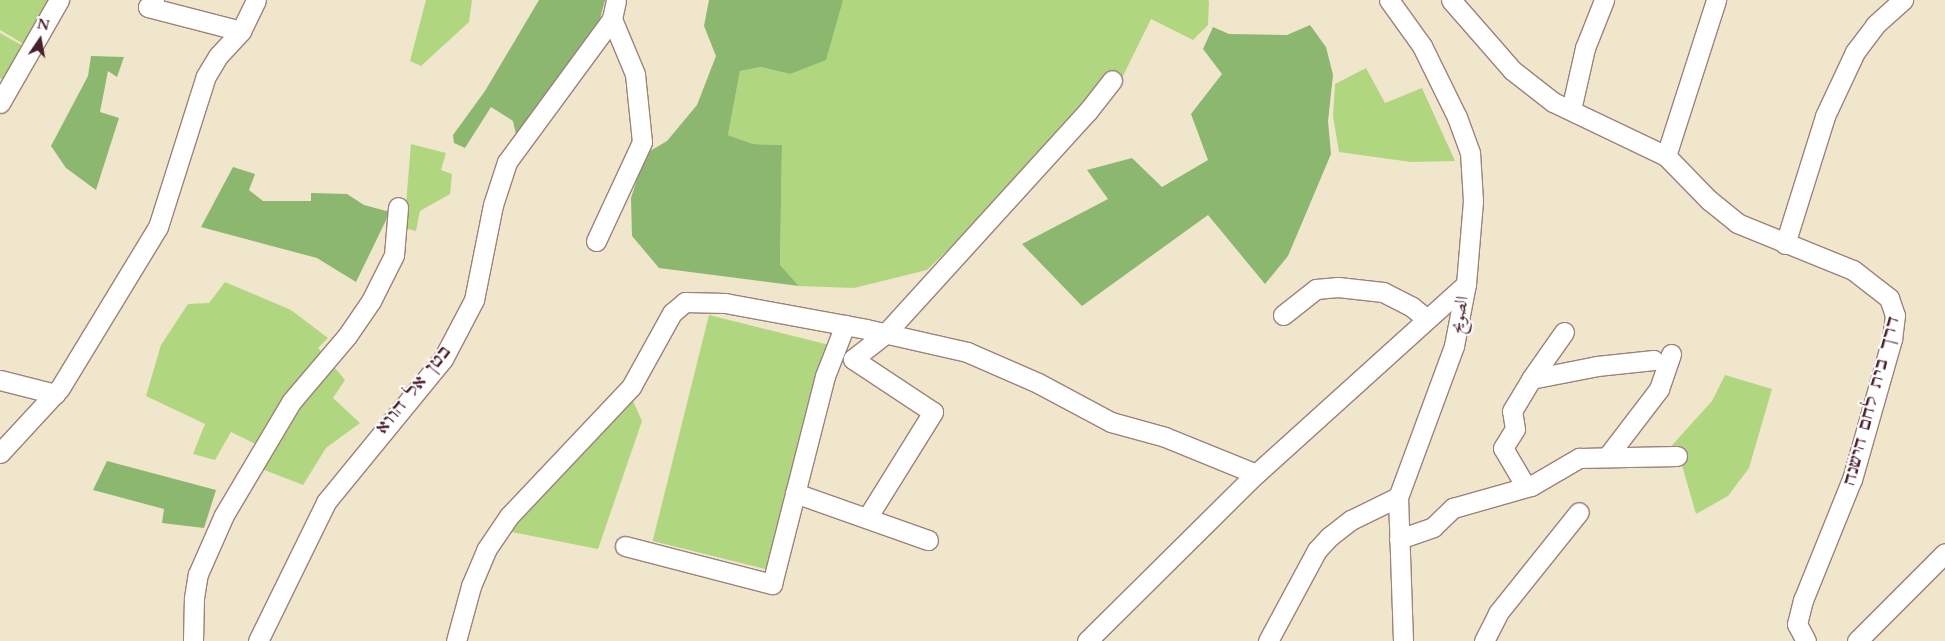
<!DOCTYPE html>
<meta charset="utf-8">
<style>
body{margin:0}
#map{position:relative;width:1945px;height:641px;overflow:hidden;background:#f0e6cb;font-family:Cardo,Amiri,"Frank Ruhl Libre",serif}
div>[style]{position:absolute}
.green>*{inset:0;background:#b1d680;transform-origin:0 0}
.forest>*{inset:0;background:#8cb76e}
.roads{filter:drop-shadow(1px 0 #9d827b) drop-shadow(-1px 0 #9d827b) drop-shadow(0 1px #9d827b) drop-shadow(0 -1px #9d827b)}
.minor>*{height:19px;margin:-9.5px;padding:0 9.5px;transform-origin:9.5px;border-radius:9.5px;background:#fff}
span{translate:-50% -50%;white-space:nowrap;text-align:center;line-height:1.15;-webkit-text-stroke:4px #fff;paint-order:stroke}
.street-label{font-size:18px;color:#4a1f2b}
.north{position:absolute;left:15px;top:15px;width:50px;height:50px;-webkit-text-stroke:4px #fff;paint-order:stroke;rotate:12deg;font-size:14px;font-weight:700;line-height:20px;text-align:center;color:#4a1f2b}
.north::after{content:'';display:block;margin:auto;width:18px;height:22px;background:#4a1f2b;clip-path:polygon(50% 0,100% 100%,50% 72%,0 100%)}
</style>
<div id="map">
<div class="green">
<i style="clip-path:polygon(0 0,53px 0,27px 46px,0 30px)"></i>
<i style="clip-path:polygon(426px 0,472px 0,469px 22px,421px 66px,410px 61px)"></i>
<i style="clip-path:polygon(843px 0,1207px 0,1209px 1px,1208px 25px,1193px 40px,1151px 19px,1120px 82px,927px 270px,854px 288px,799px 286px,780px 265px,782px 145px,753px 144px,728px 135px,740px 71px,761px 67px,790px 74px)"></i>
<i style="clip-path:polygon(0 33px,25px 47px,7px 82px,0 78px)"></i>
<i style="clip-path:polygon(1366px 68px,1385px 103px,1422px 88px,1455px 161px,1411px 162px,1339px 152px,1333px 116px,1335px 84px)"></i>
<i style="clip-path:polygon(411px 144px,446px 153px,441px 170px,452px 174px,450px 194px,420px 211px,416px 231px,404px 228px)"></i>
<i style="clip-path:polygon(225px 282px,291px 310px,328px 338px,318px 348px,345px 380px,333px 398px,360px 423px,326px 448px,303px 485px,262px 469px,274px 453px,231px 432px,215px 460px,193px 454px,205px 424px,146px 396px,161px 345px,188px 304px,209px 303px)"></i>
<i style="left:709px;top:315px;width:121px;height:233px;rotate:14deg"></i>
<i style="clip-path:polygon(1725px 375px,1772px 389px,1749px 468px,1728px 496px,1696px 514px,1681px 462px,1666px 452px,1712px 401px)"></i>
<i style="clip-path:polygon(633px 401px,642px 421px,598px 549px,507px 531px,538px 492px,582px 453px)"></i>
</div>
<div class="forest">
<i style="clip-path:polygon(539px 0,605px 0,600px 19px,517px 139px,513px 121px,491px 107px,465px 148px,454px 143px,453px 135px,485px 91px)"></i>
<i style="clip-path:polygon(709px 0,843px 0,826px 60px,790px 74px,761px 67px,740px 71px,728px 135px,753px 144px,782px 145px,780px 265px,799px 286px,659px 268px,632px 236px,631px 198px,645px 154px,667px 141px,697px 105px,716px 56px,704px 26px)"></i>
<i style="clip-path:polygon(1310px 25px,1326px 47px,1333px 75px,1328px 121px,1331px 154px,1288px 256px,1265px 284px,1208px 215px,1082px 306px,1022px 244px,1108px 199px,1087px 170px,1132px 158px,1162px 187px,1208px 160px,1191px 114px,1222px 74px,1203px 49px,1213px 27px,1229px 34px,1287px 35px)"></i>
<i style="clip-path:polygon(91px 56px,124px 57px,117px 77px,108px 71px,100px 112px,119px 118px,96px 190px,66px 168px,51px 146px,88px 76px)"></i>
<i style="clip-path:polygon(233px 167px,255px 174px,249px 190px,263px 201px,311px 201px,311px 193px,347px 194px,364px 205px,390px 212px,356px 282px,317px 258px,201px 227px)"></i>
<i style="clip-path:polygon(107px 461px,216px 490px,204px 528px,162px 523px,164px 509px,93px 490px)"></i>
</div>
<div class="roads">
<div class="minor">
<i style="left:154px;top:0;width:9px;rotate:131deg"></i>
<i style="left:148px;top:7px;width:96px;rotate:14.5deg"></i>
<i style="left:1389px;top:0;width:57px;rotate:54.3deg"></i>
<i style="left:1422px;top:46px;width:79px;rotate:63.8deg"></i>
<i style="left:1457px;top:117px;width:37px;rotate:70deg"></i>
<i style="left:1470px;top:152px;width:49px;rotate:86.5deg"></i>
<i style="left:1473px;top:201px;width:83px;rotate:94.8deg"></i>
<i style="left:1466px;top:284px;width:63px;rotate:101deg"></i>
<i style="left:1454px;top:346px;width:161px;rotate:110.3deg"></i>
<i style="left:1398px;top:497px;width:144px;rotate:88deg"></i>
<i style="left:1451px;top:0;width:93px;rotate:48.9deg"></i>
<i style="left:1512px;top:70px;width:52px;rotate:38deg"></i>
<i style="left:1553px;top:102px;width:125px;rotate:25.5deg"></i>
<i style="left:1666px;top:156px;width:62px;rotate:45.7deg"></i>
<i style="left:1709px;top:200px;width:36px;rotate:39deg"></i>
<i style="left:1737px;top:223px;width:125px;rotate:22.1deg"></i>
<i style="left:1853px;top:270px;width:46px;rotate:37.9deg"></i>
<i style="left:1889px;top:298px;width:18px;rotate:71deg"></i>
<i style="left:1895px;top:315px;width:24px;rotate:97deg"></i>
<i style="left:1892px;top:339px;width:146px;rotate:105.9deg"></i>
<i style="left:1852px;top:479px;width:131px;rotate:112deg"></i>
<i style="left:1803px;top:600px;width:25px;rotate:104deg"></i>
<i style="left:1797px;top:624px;width:19px;rotate:62deg"></i>
<i style="left:0;top:103px;width:119px;rotate:-60.2deg"></i>
<i style="left:1571px;top:110px;width:64px;rotate:-77.3deg"></i>
<i style="left:1585px;top:48px;width:52px;rotate:-68.4deg"></i>
<i style="left:1666px;top:156px;width:164px;rotate:-72.2deg"></i>
<i style="left:596px;top:241px;width:109px;rotate:-65.1deg"></i>
<i style="left:642px;top:142px;width:68px;rotate:-95.9deg"></i>
<i style="left:635px;top:74px;width:60px;rotate:-112.7deg"></i>
<i style="left:1785px;top:244px;width:134px;rotate:-72.6deg"></i>
<i style="left:1825px;top:116px;width:71px;rotate:-64.9deg"></i>
<i style="left:1855px;top:52px;width:34px;rotate:-53deg"></i>
<i style="left:1875px;top:25px;width:38px;rotate:-42deg"></i>
<i style="left:1283px;top:315px;width:42px;rotate:-38.2deg"></i>
<i style="left:1316px;top:289px;width:22px;rotate:-5deg"></i>
<i style="left:1338px;top:287px;width:45px;rotate:6.3deg"></i>
<i style="left:1383px;top:292px;width:33px;rotate:27deg"></i>
<i style="left:1412px;top:307px;width:19px;rotate:39deg"></i>
<i style="left:1564px;top:332px;width:57px;rotate:125.1deg"></i>
<i style="left:1531px;top:379px;width:67px;rotate:-11.1deg"></i>
<i style="left:1597px;top:366px;width:57px;rotate:-6deg"></i>
<i style="left:0;top:380px;width:57px;rotate:14.3deg"></i>
<i style="left:0;top:453px;width:88px;rotate:-47.3deg"></i>
<i style="left:60px;top:388px;width:188px;rotate:-58.7deg"></i>
<i style="left:158px;top:227px;width:158px;rotate:-72.4deg"></i>
<i style="left:206px;top:76px;width:23px;rotate:-59deg"></i>
<i style="left:218px;top:56px;width:34px;rotate:-47deg"></i>
<i style="left:241px;top:31px;width:34px;rotate:-64deg"></i>
<i style="left:1607px;top:457px;width:86px;rotate:-52.6deg"></i>
<i style="left:1659px;top:389px;width:37px;rotate:-71deg"></i>
<i style="left:1526px;top:487px;width:45px;rotate:-120.5deg"></i>
<i style="left:1503px;top:448px;width:22px;rotate:-58deg"></i>
<i style="left:1515px;top:429px;width:18px;rotate:-99deg"></i>
<i style="left:1512px;top:411px;width:37px;rotate:-59deg"></i>
<i style="left:795px;top:493px;width:141px;rotate:19.5deg"></i>
<i style="left:867px;top:518px;width:125px;rotate:-58.1deg"></i>
<i style="left:933px;top:412px;width:96px;rotate:-146.5deg"></i>
<i style="left:853px;top:359px;width:41px;rotate:-38deg"></i>
<i style="left:885px;top:334px;width:302px;rotate:-47.7deg"></i>
<i style="left:1088px;top:111px;width:39px;rotate:-52deg"></i>
<i style="left:1399px;top:539px;width:36px;rotate:-19deg"></i>
<i style="left:1433px;top:527px;width:28px;rotate:-44deg"></i>
<i style="left:1453px;top:508px;width:81px;rotate:-15.8deg"></i>
<i style="left:1531px;top:486px;width:56px;rotate:-30.3deg"></i>
<i style="left:1579px;top:458px;width:98px;rotate:-1.2deg"></i>
<i style="left:625px;top:546px;width:152px;rotate:14.5deg"></i>
<i style="left:772px;top:584px;width:215px;rotate:-75.7deg"></i>
<i style="left:825px;top:376px;width:55px;rotate:-68.6deg"></i>
<i style="left:193px;top:641px;width:43px;rotate:-88.7deg"></i>
<i style="left:194px;top:598px;width:24px;rotate:-81deg"></i>
<i style="left:198px;top:574px;width:64px;rotate:-66.2deg"></i>
<i style="left:224px;top:515px;width:131px;rotate:-59.3deg"></i>
<i style="left:291px;top:402px;width:87px;rotate:-49.7deg"></i>
<i style="left:347px;top:336px;width:42px;rotate:-55.6deg"></i>
<i style="left:371px;top:301px;width:51px;rotate:-63.4deg"></i>
<i style="left:394px;top:255px;width:48px;rotate:-85.2deg"></i>
<i style="left:258px;top:641px;width:155px;rotate:-63.9deg"></i>
<i style="left:326px;top:502px;width:185px;rotate:-50.7deg"></i>
<i style="left:443px;top:359px;width:67px;rotate:-62.3deg"></i>
<i style="left:474px;top:300px;width:97px;rotate:-78.7deg"></i>
<i style="left:493px;top:205px;width:45px;rotate:-72deg"></i>
<i style="left:507px;top:162px;width:177px;rotate:-53.7deg"></i>
<i style="left:612px;top:19px;width:19px;rotate:-78deg"></i>
<i style="left:456px;top:641px;width:57px;rotate:-74.7deg"></i>
<i style="left:471px;top:586px;width:39px;rotate:-67deg"></i>
<i style="left:486px;top:550px;width:41px;rotate:-55.9deg"></i>
<i style="left:509px;top:516px;width:178px;rotate:-46.6deg"></i>
<i style="left:631px;top:387px;width:85px;rotate:-61deg"></i>
<i style="left:672px;top:313px;width:17px;rotate:-40deg"></i>
<i style="left:685px;top:302px;width:40px;rotate:1.4deg"></i>
<i style="left:725px;top:303px;width:143px;rotate:10.4deg"></i>
<i style="left:866px;top:329px;width:104px;rotate:12.8deg"></i>
<i style="left:967px;top:352px;width:77px;rotate:23.6deg"></i>
<i style="left:1038px;top:383px;width:83px;rotate:28.1deg"></i>
<i style="left:1111px;top:422px;width:56px;rotate:15.5deg"></i>
<i style="left:1165px;top:437px;width:98px;rotate:22.1deg"></i>
<i style="left:1087px;top:641px;width:238px;rotate:-44.7deg"></i>
<i style="left:1256px;top:474px;width:283px;rotate:-42.1deg"></i>
<i style="left:1268px;top:641px;width:103px;rotate:-61.7deg"></i>
<i style="left:1317px;top:550px;width:18px;rotate:-47deg"></i>
<i style="left:1329px;top:537px;width:28px;rotate:-38deg"></i>
<i style="left:1351px;top:520px;width:52px;rotate:-26.1deg"></i>
<i style="left:1484px;top:641px;width:31px;rotate:-63deg"></i>
<i style="left:1498px;top:613px;width:129px;rotate:-51.3deg"></i>
<i style="left:1857px;top:641px;width:124px;rotate:-45deg"></i>
</div>
</div>
<div class="street-label">
<span style="left:1460px;top:315px;rotate:-79deg">الصويح</span>
<span style="left:414px;top:390px;rotate:-51deg">בטן אל הווא</span>
<span style="left:1872px;top:401px;rotate:-75deg">דרך בית לחם הישנה</span>
</div>
<div class="north">N</div>
</div>
